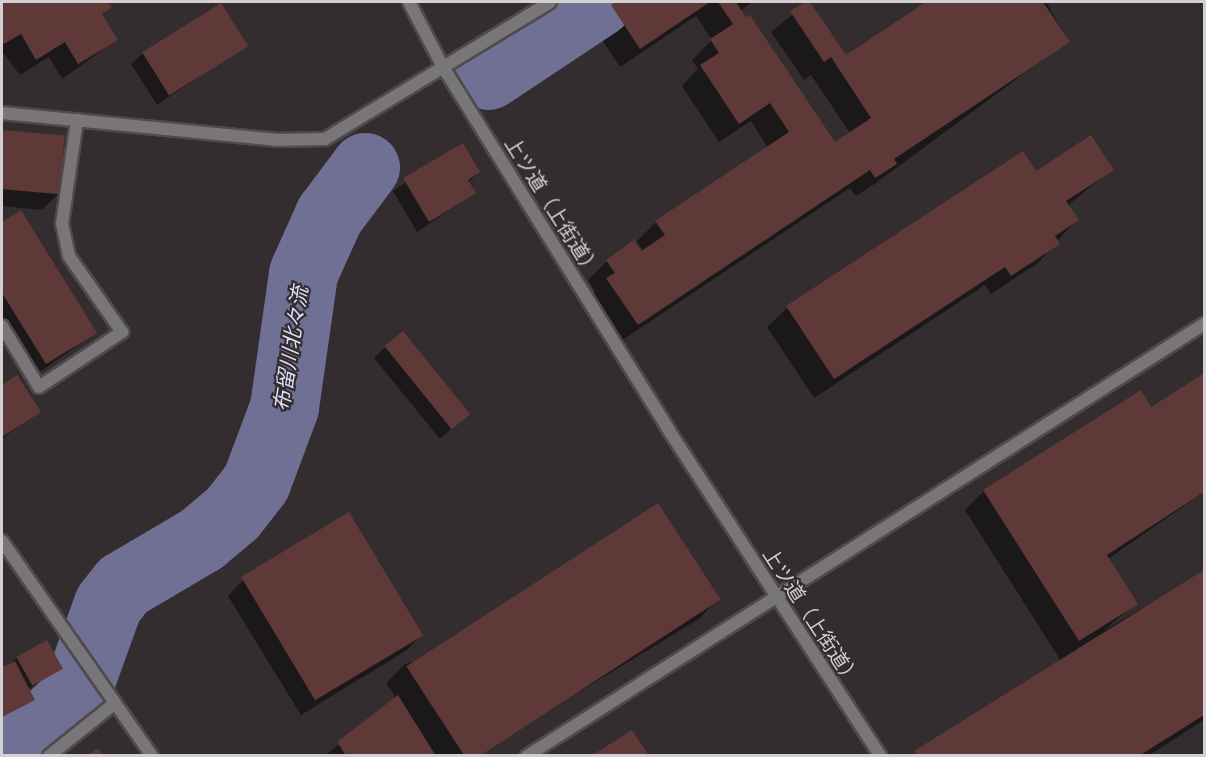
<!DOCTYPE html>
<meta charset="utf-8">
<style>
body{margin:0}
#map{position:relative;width:1206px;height:757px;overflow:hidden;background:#332d30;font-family:"Nunito Sans","Noto Sans JP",sans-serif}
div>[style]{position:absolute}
.shadow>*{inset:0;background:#0007}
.river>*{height:69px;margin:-34.5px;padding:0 34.5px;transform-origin:34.5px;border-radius:34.5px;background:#707094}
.building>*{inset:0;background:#5f3838;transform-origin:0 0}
.roads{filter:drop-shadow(2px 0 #504a4d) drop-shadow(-2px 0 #504a4d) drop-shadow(0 2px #504a4d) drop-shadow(0 -2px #504a4d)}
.service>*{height:12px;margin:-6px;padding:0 6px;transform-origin:6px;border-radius:6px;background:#787679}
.minor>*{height:12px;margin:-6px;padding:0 6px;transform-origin:6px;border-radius:6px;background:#787679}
span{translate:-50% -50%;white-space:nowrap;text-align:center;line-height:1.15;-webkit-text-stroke:4.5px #332d30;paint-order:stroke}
.street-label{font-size:20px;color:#d4d0d2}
.water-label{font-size:21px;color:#dedff8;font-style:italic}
.frame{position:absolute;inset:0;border:3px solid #d4d0d2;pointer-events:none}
</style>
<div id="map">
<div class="shadow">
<i style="clip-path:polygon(2px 2px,107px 2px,110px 8px,101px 16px,116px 40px,62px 79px,49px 57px,20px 75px,2px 51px)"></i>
<i style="clip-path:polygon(618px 2px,753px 2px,741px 10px,835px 144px,850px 133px,811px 75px,804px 80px,771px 32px,808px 2px,846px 57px,928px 2px,1046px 2px,1068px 41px,876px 183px,856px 196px,850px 188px,618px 343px,588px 299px,595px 291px,588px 280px,607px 261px,643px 251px,637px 241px,656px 222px,768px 148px,751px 121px,719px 142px,682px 86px,698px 69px,692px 60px,712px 40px,696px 16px,620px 67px,592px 25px)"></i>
<i style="clip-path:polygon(246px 45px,157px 105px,131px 64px,143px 53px)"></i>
<i style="clip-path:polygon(2px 131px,63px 137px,58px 194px,42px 210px,2px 206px)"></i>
<i style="clip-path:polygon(463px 145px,479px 172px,468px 183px,474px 193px,417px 232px,393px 191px)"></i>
<i style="clip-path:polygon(1023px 153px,1036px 173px,1112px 169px,1067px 206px,1077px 219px,1038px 263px,991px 294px,985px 285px,814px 398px,767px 327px,787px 308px)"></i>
<i style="clip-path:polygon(21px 212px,95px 333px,30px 379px,2px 334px,2px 224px)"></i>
<i style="clip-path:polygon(385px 347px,468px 414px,440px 439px,374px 358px)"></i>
<i style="clip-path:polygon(17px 377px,39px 411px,2px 439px,2px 386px)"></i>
<i style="clip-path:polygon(1203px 377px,1204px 492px,1108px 559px,1136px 603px,1103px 631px,1204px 572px,1204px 720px,1148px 756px,912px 756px,1061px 661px,965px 510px,984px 491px,1151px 409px)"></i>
<i style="clip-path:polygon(243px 580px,422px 634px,407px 650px,301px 715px,228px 596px)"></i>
<i style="clip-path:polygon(718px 599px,699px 619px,473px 756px,327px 754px,396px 698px,386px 683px,405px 664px)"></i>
<i style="clip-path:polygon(17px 658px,61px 669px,28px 689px,33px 700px,2px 722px,2px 669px)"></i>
</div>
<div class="river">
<i style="left:488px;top:75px;width:132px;rotate:-33.6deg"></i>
<i style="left:2px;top:754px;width:32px;rotate:-30deg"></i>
<i style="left:30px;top:738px;width:62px;rotate:-43.7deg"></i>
<i style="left:75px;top:695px;width:97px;rotate:-70.1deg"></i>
<i style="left:108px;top:604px;width:24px;rotate:-52deg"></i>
<i style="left:123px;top:585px;width:91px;rotate:-30.5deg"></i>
<i style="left:201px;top:539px;width:40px;rotate:-40deg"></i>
<i style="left:232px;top:513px;width:39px;rotate:-52deg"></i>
<i style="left:256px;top:482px;width:80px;rotate:-69.5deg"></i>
<i style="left:284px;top:407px;width:135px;rotate:-81.9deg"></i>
<i style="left:303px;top:273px;width:64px;rotate:-65.9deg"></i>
<i style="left:329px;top:215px;width:60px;rotate:-53.1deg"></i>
</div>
<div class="building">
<i style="clip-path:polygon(2px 2px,108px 2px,112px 8px,102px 14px,118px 40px,78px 64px,65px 42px,36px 60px,21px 34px,4px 44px,2px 40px)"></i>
<i style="clip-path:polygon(615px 2px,710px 2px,640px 49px,611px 5px)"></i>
<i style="clip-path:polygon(718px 2px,736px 2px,746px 17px,750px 15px,835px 142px,871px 118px,831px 57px,824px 62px,790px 11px,805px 2px,810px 2px,846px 55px,926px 2px,1043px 2px,1070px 42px,894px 159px,897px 164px,875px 178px,870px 170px,638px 325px,606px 278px,615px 273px,606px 260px,634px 240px,641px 251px,665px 235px,655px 221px,789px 132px,770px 103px,739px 124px,700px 65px,719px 53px,710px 39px,733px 24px)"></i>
<i style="left:221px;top:3px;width:51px;height:93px;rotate:58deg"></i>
<i style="left:2px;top:130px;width:63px;height:59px;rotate:5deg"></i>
<i style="clip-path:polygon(1091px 135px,1114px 170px,1066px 201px,1079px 220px,1055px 236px,1060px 244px,1011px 276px,1005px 267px,834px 379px,786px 306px,1023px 151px,1036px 171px)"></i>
<i style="clip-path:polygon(463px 143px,480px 172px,468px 180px,476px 193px,429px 222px,403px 178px)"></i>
<i style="clip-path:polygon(21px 210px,97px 333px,46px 364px,2px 293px,2px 222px)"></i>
<i style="left:403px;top:331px;width:107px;height:24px;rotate:51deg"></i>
<i style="clip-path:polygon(1203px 374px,1204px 492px,1107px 555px,1138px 604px,1079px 641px,983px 490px,1141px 390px,1151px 407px)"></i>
<i style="clip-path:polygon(17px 375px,41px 412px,2px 437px,2px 385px)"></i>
<i style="left:658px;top:503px;width:115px;height:300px;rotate:57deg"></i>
<i style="left:349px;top:512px;width:144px;height:126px;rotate:59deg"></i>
<i style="clip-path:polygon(1204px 570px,1204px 715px,1139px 756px,917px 756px,914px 751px)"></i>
<i style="left:47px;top:640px;width:33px;height:35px;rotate:61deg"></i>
<i style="clip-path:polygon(15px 661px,35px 700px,2px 717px,2px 667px)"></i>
<i style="clip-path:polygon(398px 695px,436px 756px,346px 756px,337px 742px)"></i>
<i style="clip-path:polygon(632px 730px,649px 756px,591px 756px)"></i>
<i style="clip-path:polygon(98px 748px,103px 756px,86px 756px)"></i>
</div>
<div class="roads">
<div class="service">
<i style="left:2px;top:326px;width:71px;rotate:58.8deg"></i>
<i style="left:39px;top:387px;width:100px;rotate:-33.5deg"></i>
<i style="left:122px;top:332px;width:93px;rotate:-124.9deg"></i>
<i style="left:69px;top:256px;width:33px;rotate:-102deg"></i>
<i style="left:62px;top:224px;width:105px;rotate:-81.8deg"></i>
</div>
<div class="minor">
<i style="left:409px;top:2px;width:73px;rotate:62.4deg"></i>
<i style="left:443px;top:67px;width:426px;rotate:58.1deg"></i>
<i style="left:668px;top:429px;width:390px;rotate:57deg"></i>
<i style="left:2px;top:113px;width:275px;rotate:5.6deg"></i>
<i style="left:276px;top:140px;width:49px;rotate:-1.2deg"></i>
<i style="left:325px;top:139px;width:263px;rotate:-31.3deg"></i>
<i style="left:2px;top:541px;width:262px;rotate:55.1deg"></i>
<i style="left:49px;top:756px;width:85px;rotate:-38.8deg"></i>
<i style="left:527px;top:756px;width:803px;rotate:-32.54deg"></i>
</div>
</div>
<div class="street-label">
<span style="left:552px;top:207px;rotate:58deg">上ツ道（上街道）</span>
<span style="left:811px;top:617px;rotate:57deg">上ツ道（上街道）</span>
</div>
<div class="water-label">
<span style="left:291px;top:349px;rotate:-81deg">布留川北々流</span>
</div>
<div class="frame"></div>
</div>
